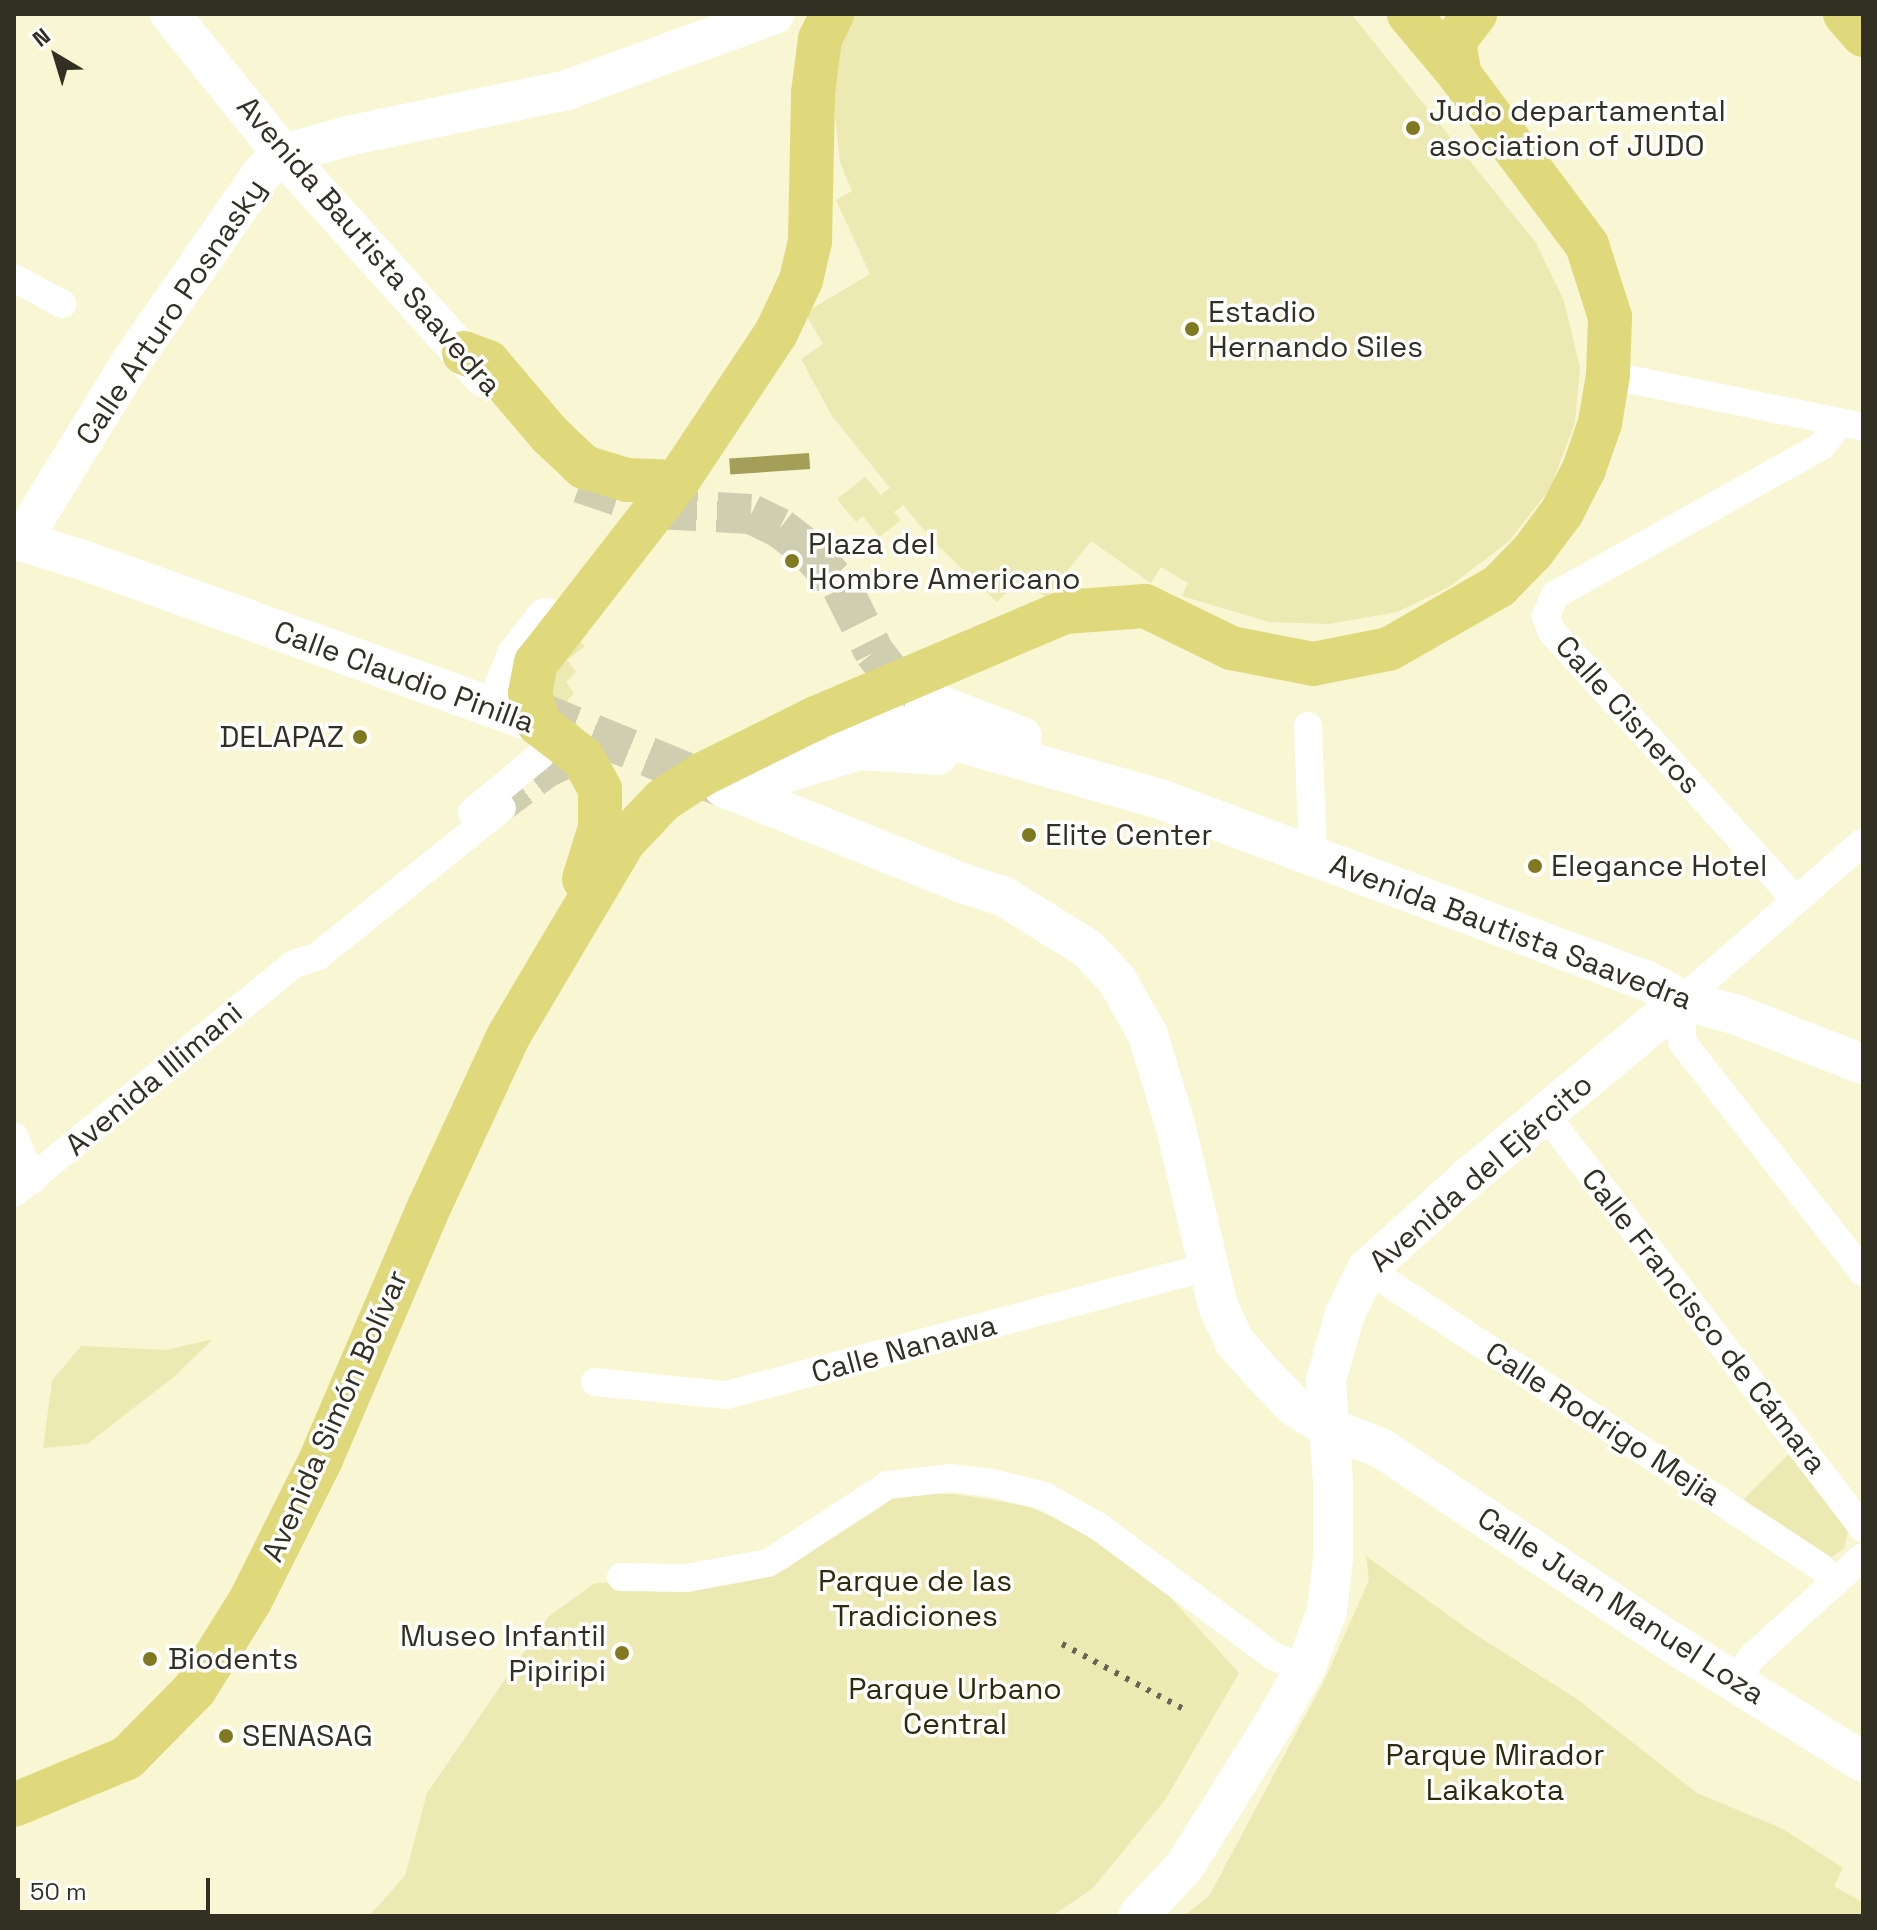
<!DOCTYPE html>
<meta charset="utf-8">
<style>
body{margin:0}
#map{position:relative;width:1877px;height:1930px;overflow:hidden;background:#f8f6d3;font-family:"Space Grotesk",sans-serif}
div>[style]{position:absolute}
.green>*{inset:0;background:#ece9b2}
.water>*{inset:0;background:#a49f58;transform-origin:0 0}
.street-tunnel>*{height:28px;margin-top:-14px;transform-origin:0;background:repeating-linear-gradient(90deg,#d0ceb0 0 28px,transparent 0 42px)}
.secondary-tunnel>*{height:40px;margin-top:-20px;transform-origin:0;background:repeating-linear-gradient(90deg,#d0ceb0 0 40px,transparent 0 60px)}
.street>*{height:28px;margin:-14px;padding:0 14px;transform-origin:14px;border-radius:14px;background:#fff}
.secondary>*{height:40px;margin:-20px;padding:0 20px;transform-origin:20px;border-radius:20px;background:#fff}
.primary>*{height:44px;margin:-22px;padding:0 22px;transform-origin:22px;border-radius:22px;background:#dfd97c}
.rail>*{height:6px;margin-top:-3px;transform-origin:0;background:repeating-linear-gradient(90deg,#676653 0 4px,transparent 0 12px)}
.dots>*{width:22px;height:22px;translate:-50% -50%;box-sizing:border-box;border:4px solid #fff;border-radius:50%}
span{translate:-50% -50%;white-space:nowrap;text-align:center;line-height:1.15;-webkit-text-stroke:7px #fff;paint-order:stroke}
.poi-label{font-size:30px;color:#313023}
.left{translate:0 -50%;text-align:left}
.right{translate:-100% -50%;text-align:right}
.street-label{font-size:30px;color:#313023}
.park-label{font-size:30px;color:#2e2b0b}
.frame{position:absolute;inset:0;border:16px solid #313023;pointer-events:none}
.north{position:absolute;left:16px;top:16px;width:80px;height:80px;-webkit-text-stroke:6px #fff;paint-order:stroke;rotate:322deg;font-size:22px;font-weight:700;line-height:32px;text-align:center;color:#313023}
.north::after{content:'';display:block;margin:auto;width:28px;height:36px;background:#313023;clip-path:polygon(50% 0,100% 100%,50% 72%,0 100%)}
.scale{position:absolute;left:16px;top:1878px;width:194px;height:36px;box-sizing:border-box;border:4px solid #313023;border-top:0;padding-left:10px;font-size:24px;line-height:28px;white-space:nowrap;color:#313023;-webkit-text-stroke:6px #fff;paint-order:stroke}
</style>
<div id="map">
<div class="green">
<i style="clip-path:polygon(854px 14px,1351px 14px,1536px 243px,1564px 301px,1580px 368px,1575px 423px,1550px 489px,1509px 541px,1449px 587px,1397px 612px,1328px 624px,1269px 622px,1182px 596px,1188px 583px,1161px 567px,1151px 583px,1091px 541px,1046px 598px,1022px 578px,997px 602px,935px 543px,903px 505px,894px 512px,901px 520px,879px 537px,863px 516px,856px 522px,837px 499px,865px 477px,881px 495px,890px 488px,832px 416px,801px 359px,823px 344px,805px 313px,870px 274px,836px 200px,852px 191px,840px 162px,833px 97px,842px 38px)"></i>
<i style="clip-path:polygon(575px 636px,585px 646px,567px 660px,576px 672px,566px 682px,574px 693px,564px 705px,583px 733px,553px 710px,547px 674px)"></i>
<i style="clip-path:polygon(213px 1339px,175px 1376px,87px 1444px,43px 1448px,52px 1381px,81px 1346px,166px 1350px)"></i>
<i style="clip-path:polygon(1794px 1449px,1848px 1532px,1844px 1548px,1832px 1557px,1815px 1553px,1742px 1501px)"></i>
<i style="clip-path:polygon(902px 1494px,955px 1494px,1027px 1506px,1083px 1530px,1161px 1587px,1239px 1673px,1165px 1800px,1092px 1889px,1052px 1916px,369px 1916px,405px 1876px,427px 1793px,548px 1617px,595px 1583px,660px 1582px,691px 1589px,785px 1570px,886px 1499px)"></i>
<i style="clip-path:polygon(1366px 1556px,1476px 1635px,1577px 1699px,1697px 1793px,1783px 1829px,1843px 1868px,1834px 1886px,1863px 1903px,1863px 1916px,1184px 1916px,1209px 1896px,1325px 1679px,1369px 1580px)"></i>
</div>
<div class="water">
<i style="left:809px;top:453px;width:16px;height:80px;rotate:86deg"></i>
</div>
<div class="street-tunnel">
<i style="left:502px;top:808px;width:59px;rotate:-36.7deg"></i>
<i style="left:549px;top:773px;width:68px;rotate:-25.4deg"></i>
</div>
<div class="secondary-tunnel">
<i style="left:580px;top:483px;width:81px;rotate:18.7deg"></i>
<i style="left:657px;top:509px;width:94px;rotate:3deg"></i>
<i style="left:751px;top:514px;width:32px;rotate:26deg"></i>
<i style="left:780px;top:528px;width:33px;rotate:38deg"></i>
<i style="left:806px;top:548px;width:54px;rotate:48deg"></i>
<i style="left:842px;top:588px;width:72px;rotate:63.4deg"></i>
<i style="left:874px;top:652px;width:33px;rotate:52deg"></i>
<i style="left:894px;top:678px;width:37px;rotate:35deg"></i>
<i style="left:537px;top:711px;width:200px;rotate:22.3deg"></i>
</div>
<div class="street">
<i style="left:14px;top:278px;width:55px;rotate:28.4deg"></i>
<i style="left:1608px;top:375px;width:260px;rotate:11.5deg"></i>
<i style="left:1308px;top:726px;width:131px;rotate:87.8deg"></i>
<i style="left:472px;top:812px;width:89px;rotate:-39.6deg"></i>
<i style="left:541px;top:755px;width:16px;rotate:-72deg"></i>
<i style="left:546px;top:740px;width:17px;rotate:-114deg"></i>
<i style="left:1863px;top:842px;width:240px;rotate:138.9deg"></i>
<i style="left:1682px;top:1000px;width:42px;rotate:90deg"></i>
<i style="left:1682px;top:1042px;width:293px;rotate:51.8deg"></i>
<i style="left:1795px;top:899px;width:361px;rotate:-132.3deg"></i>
<i style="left:1552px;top:632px;width:17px;rotate:-111deg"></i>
<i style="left:1546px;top:616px;width:23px;rotate:-67deg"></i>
<i style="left:1555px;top:595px;width:306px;rotate:-29.2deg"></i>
<i style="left:1822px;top:446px;width:30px;rotate:-53deg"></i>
<i style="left:1545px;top:1114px;width:522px;rotate:52.47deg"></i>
<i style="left:14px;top:1136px;width:48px;rotate:68.2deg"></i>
<i style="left:14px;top:1193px;width:362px;rotate:-39.3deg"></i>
<i style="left:294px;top:964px;width:25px;rotate:-18deg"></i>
<i style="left:318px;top:956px;width:236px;rotate:-38.8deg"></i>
<i style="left:1367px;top:1269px;width:541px;rotate:33.31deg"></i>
<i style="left:1819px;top:1566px;width:23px;rotate:45deg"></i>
<i style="left:595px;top:1382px;width:132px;rotate:5.7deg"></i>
<i style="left:726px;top:1395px;width:499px;rotate:-14.9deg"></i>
<i style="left:621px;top:1577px;width:66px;rotate:0.9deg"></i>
<i style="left:687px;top:1578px;width:82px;rotate:-10.5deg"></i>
<i style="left:768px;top:1563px;width:143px;rotate:-33deg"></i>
<i style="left:888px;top:1485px;width:62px;rotate:-6.4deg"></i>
<i style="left:950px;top:1478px;width:42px;rotate:6.8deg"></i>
<i style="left:992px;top:1483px;width:54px;rotate:14deg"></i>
<i style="left:1044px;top:1496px;width:62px;rotate:29.1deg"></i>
<i style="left:1098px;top:1526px;width:218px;rotate:36.6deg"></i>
<i style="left:1273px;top:1656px;width:35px;rotate:22deg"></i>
<i style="left:1734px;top:1681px;width:31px;rotate:-53deg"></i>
<i style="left:1753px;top:1656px;width:148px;rotate:-42deg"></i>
</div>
<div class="secondary">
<i style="left:170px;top:14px;width:180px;rotate:51.1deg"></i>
<i style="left:283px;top:154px;width:300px;rotate:48deg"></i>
<i style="left:14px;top:539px;width:69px;rotate:16.9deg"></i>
<i style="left:80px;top:559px;width:488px;rotate:19.8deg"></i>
<i style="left:21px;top:541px;width:217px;rotate:-58.4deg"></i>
<i style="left:135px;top:356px;width:224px;rotate:-55.2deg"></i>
<i style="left:263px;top:172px;width:27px;rotate:-42deg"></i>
<i style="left:283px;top:154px;width:72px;rotate:-15.4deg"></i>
<i style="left:352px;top:135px;width:220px;rotate:-11.8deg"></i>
<i style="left:567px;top:90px;width:221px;rotate:-20.1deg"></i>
<i style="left:924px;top:699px;width:105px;rotate:21.2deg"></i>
<i style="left:496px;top:707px;width:56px;rotate:-68deg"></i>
<i style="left:517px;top:655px;width:47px;rotate:-51.9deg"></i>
<i style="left:820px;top:718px;width:50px;rotate:-1.1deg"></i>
<i style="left:870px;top:717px;width:301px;rotate:15.8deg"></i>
<i style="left:1160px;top:799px;width:520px;rotate:20.49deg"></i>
<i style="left:1647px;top:981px;width:40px;rotate:28deg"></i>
<i style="left:1682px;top:1000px;width:57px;rotate:15.3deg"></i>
<i style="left:1737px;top:1015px;width:135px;rotate:21.3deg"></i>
<i style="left:723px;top:787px;width:254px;rotate:21.9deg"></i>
<i style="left:959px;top:882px;width:46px;rotate:17.7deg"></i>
<i style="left:1003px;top:896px;width:100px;rotate:31.9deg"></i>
<i style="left:1088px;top:949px;width:42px;rotate:46.9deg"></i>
<i style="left:1117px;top:980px;width:63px;rotate:60.6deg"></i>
<i style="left:1148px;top:1035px;width:93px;rotate:73.1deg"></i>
<i style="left:1175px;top:1124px;width:187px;rotate:76.7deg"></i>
<i style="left:1218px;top:1306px;width:38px;rotate:65deg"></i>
<i style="left:1234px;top:1341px;width:43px;rotate:48.8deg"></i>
<i style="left:1262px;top:1373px;width:46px;rotate:45.9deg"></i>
<i style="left:1294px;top:1406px;width:39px;rotate:32deg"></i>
<i style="left:1327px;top:1427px;width:58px;rotate:21.3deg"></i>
<i style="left:1381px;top:1448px;width:349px;rotate:33.8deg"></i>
<i style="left:1671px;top:1642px;width:226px;rotate:32deg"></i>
<i style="left:730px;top:790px;width:135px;rotate:-17.2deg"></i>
<i style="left:859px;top:750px;width:79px;rotate:3.6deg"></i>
<i style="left:1138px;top:1916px;width:67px;rotate:-46.8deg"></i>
<i style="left:1184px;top:1867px;width:168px;rotate:-57.9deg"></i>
<i style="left:1273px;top:1725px;width:64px;rotate:-60.3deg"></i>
<i style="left:1305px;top:1669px;width:62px;rotate:-69.2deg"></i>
<i style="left:1327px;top:1611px;width:52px;rotate:-83.4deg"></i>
<i style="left:1333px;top:1559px;width:78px;rotate:-90deg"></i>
<i style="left:1333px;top:1481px;width:101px;rotate:-94deg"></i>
<i style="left:1326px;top:1380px;width:69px;rotate:-73.9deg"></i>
<i style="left:1345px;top:1314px;width:50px;rotate:-63.9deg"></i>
<i style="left:1367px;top:1269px;width:137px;rotate:-42deg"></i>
<i style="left:1469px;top:1177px;width:277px;rotate:-39.7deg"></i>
</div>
<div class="primary">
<i style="left:1845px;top:14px;width:28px;rotate:49deg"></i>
<i style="left:1460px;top:75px;width:26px;rotate:-101deg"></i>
<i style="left:1455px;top:49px;width:13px;rotate:-77deg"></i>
<i style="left:1458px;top:36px;width:28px;rotate:-52deg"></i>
<i style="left:464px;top:353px;width:26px;rotate:21deg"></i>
<i style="left:488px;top:362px;width:96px;rotate:49.7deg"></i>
<i style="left:550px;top:435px;width:47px;rotate:43.3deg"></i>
<i style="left:584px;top:467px;width:45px;rotate:16.8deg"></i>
<i style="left:627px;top:480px;width:50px;rotate:2.3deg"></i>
<i style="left:584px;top:879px;width:53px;rotate:-72.6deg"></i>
<i style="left:600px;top:828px;width:39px;rotate:-90deg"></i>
<i style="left:600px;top:789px;width:35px;rotate:-119deg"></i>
<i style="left:583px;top:758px;width:56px;rotate:-142.3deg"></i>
<i style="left:539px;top:724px;width:32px;rotate:-106deg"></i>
<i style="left:530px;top:693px;width:31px;rotate:-79deg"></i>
<i style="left:536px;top:663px;width:229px;rotate:-52.1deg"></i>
<i style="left:677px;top:482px;width:179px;rotate:-56.4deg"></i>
<i style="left:776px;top:333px;width:59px;rotate:-64.7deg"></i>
<i style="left:801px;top:280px;width:40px;rotate:-77deg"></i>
<i style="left:810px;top:241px;width:148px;rotate:-88.8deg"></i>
<i style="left:813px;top:93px;width:54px;rotate:-82.6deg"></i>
<i style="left:820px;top:39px;width:28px;rotate:-64deg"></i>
<i style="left:14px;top:1805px;width:122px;rotate:-22.6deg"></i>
<i style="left:127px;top:1758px;width:97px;rotate:-45.4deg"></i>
<i style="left:195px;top:1689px;width:104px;rotate:-58deg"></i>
<i style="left:250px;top:1601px;width:159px;rotate:-63.4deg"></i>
<i style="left:321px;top:1459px;width:276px;rotate:-66.8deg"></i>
<i style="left:430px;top:1205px;width:187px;rotate:-65.1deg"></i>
<i style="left:509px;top:1035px;width:227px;rotate:-59.3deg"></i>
<i style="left:625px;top:840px;width:55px;rotate:-46.5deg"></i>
<i style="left:663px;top:800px;width:48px;rotate:-33deg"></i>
<i style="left:703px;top:774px;width:126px;rotate:-26.4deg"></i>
<i style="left:816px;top:718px;width:271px;rotate:-23.1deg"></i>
<i style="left:1065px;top:612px;width:80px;rotate:-4.3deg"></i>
<i style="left:1145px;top:606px;width:96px;rotate:26deg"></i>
<i style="left:1231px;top:648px;width:84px;rotate:11deg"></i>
<i style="left:1313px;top:664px;width:77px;rotate:-11.2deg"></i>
<i style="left:1389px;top:649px;width:127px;rotate:-29.8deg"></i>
<i style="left:1499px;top:586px;width:49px;rotate:-45.8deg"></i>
<i style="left:1533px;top:551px;width:49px;rotate:-53.4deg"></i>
<i style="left:1562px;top:512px;width:48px;rotate:-62.9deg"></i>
<i style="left:1584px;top:469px;width:49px;rotate:-70.8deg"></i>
<i style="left:1600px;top:423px;width:49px;rotate:-80.5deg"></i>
<i style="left:1608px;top:375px;width:58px;rotate:-88deg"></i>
<i style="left:1610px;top:317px;width:76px;rotate:-107.7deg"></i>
<i style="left:1587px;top:245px;width:212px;rotate:-126.8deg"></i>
<i style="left:1460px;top:75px;width:80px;rotate:-129.9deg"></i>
</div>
<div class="rail">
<i style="left:1062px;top:1644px;width:136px;rotate:28.1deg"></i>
</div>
<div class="dots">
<i style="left:1413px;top:128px;background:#80791f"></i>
<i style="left:1192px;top:329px;background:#80791f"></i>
<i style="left:792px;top:561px;background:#80791f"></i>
<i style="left:360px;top:737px;background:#80791f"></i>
<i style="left:1029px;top:835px;background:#80791f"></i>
<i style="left:1535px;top:866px;background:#80791f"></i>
<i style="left:622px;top:1653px;background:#80791f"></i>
<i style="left:150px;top:1659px;background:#80791f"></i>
<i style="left:226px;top:1736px;background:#80791f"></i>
</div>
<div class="poi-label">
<span class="left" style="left:1429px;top:128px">Judo departamental<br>asociation of JUDO</span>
<span class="left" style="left:1208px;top:329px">Estadio<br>Hernando Siles</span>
<span class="left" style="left:808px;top:561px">Plaza del<br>Hombre Americano</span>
<span class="right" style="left:344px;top:737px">DELAPAZ</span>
<span class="left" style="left:1045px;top:835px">Elite Center</span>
<span class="left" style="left:1551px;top:866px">Elegance Hotel</span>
<span class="right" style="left:606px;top:1653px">Museo Infantil<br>Pipiripi</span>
<span class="left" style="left:168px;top:1659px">Biodents</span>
<span class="left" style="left:242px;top:1736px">SENASAG</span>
</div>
<div class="street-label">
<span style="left:369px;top:246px;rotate:49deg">Avenida Bautista Saavedra</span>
<span style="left:171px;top:312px;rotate:-56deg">Calle Arturo Posnasky</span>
<span style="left:404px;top:677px;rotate:20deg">Calle Claudio Pinilla</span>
<span style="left:1628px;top:715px;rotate:48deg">Calle Cisneros</span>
<span style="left:1511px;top:932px;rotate:21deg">Avenida Bautista Saavedra</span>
<span style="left:154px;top:1079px;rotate:-40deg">Avenida Illimani</span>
<span style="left:1481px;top:1173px;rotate:-41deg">Avenida del Ejército</span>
<span style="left:1704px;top:1321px;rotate:52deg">Calle Francisco de Cámara</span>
<span style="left:904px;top:1349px;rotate:-15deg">Calle Nanawa</span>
<span style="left:335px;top:1416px;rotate:-66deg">Avenida Simón Bolívar</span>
<span style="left:1603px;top:1424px;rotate:33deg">Calle Rodrigo Mejia</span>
<span style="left:1621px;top:1606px;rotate:33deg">Calle Juan Manuel Loza</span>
</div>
<div class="park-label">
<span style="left:915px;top:1598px">Parque de las<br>Tradiciones</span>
<span style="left:955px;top:1706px">Parque Urbano<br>Central</span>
<span style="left:1495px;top:1772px">Parque Mirador<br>Laikakota</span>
</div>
<div class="frame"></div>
<div class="north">N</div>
<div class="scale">50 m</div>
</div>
